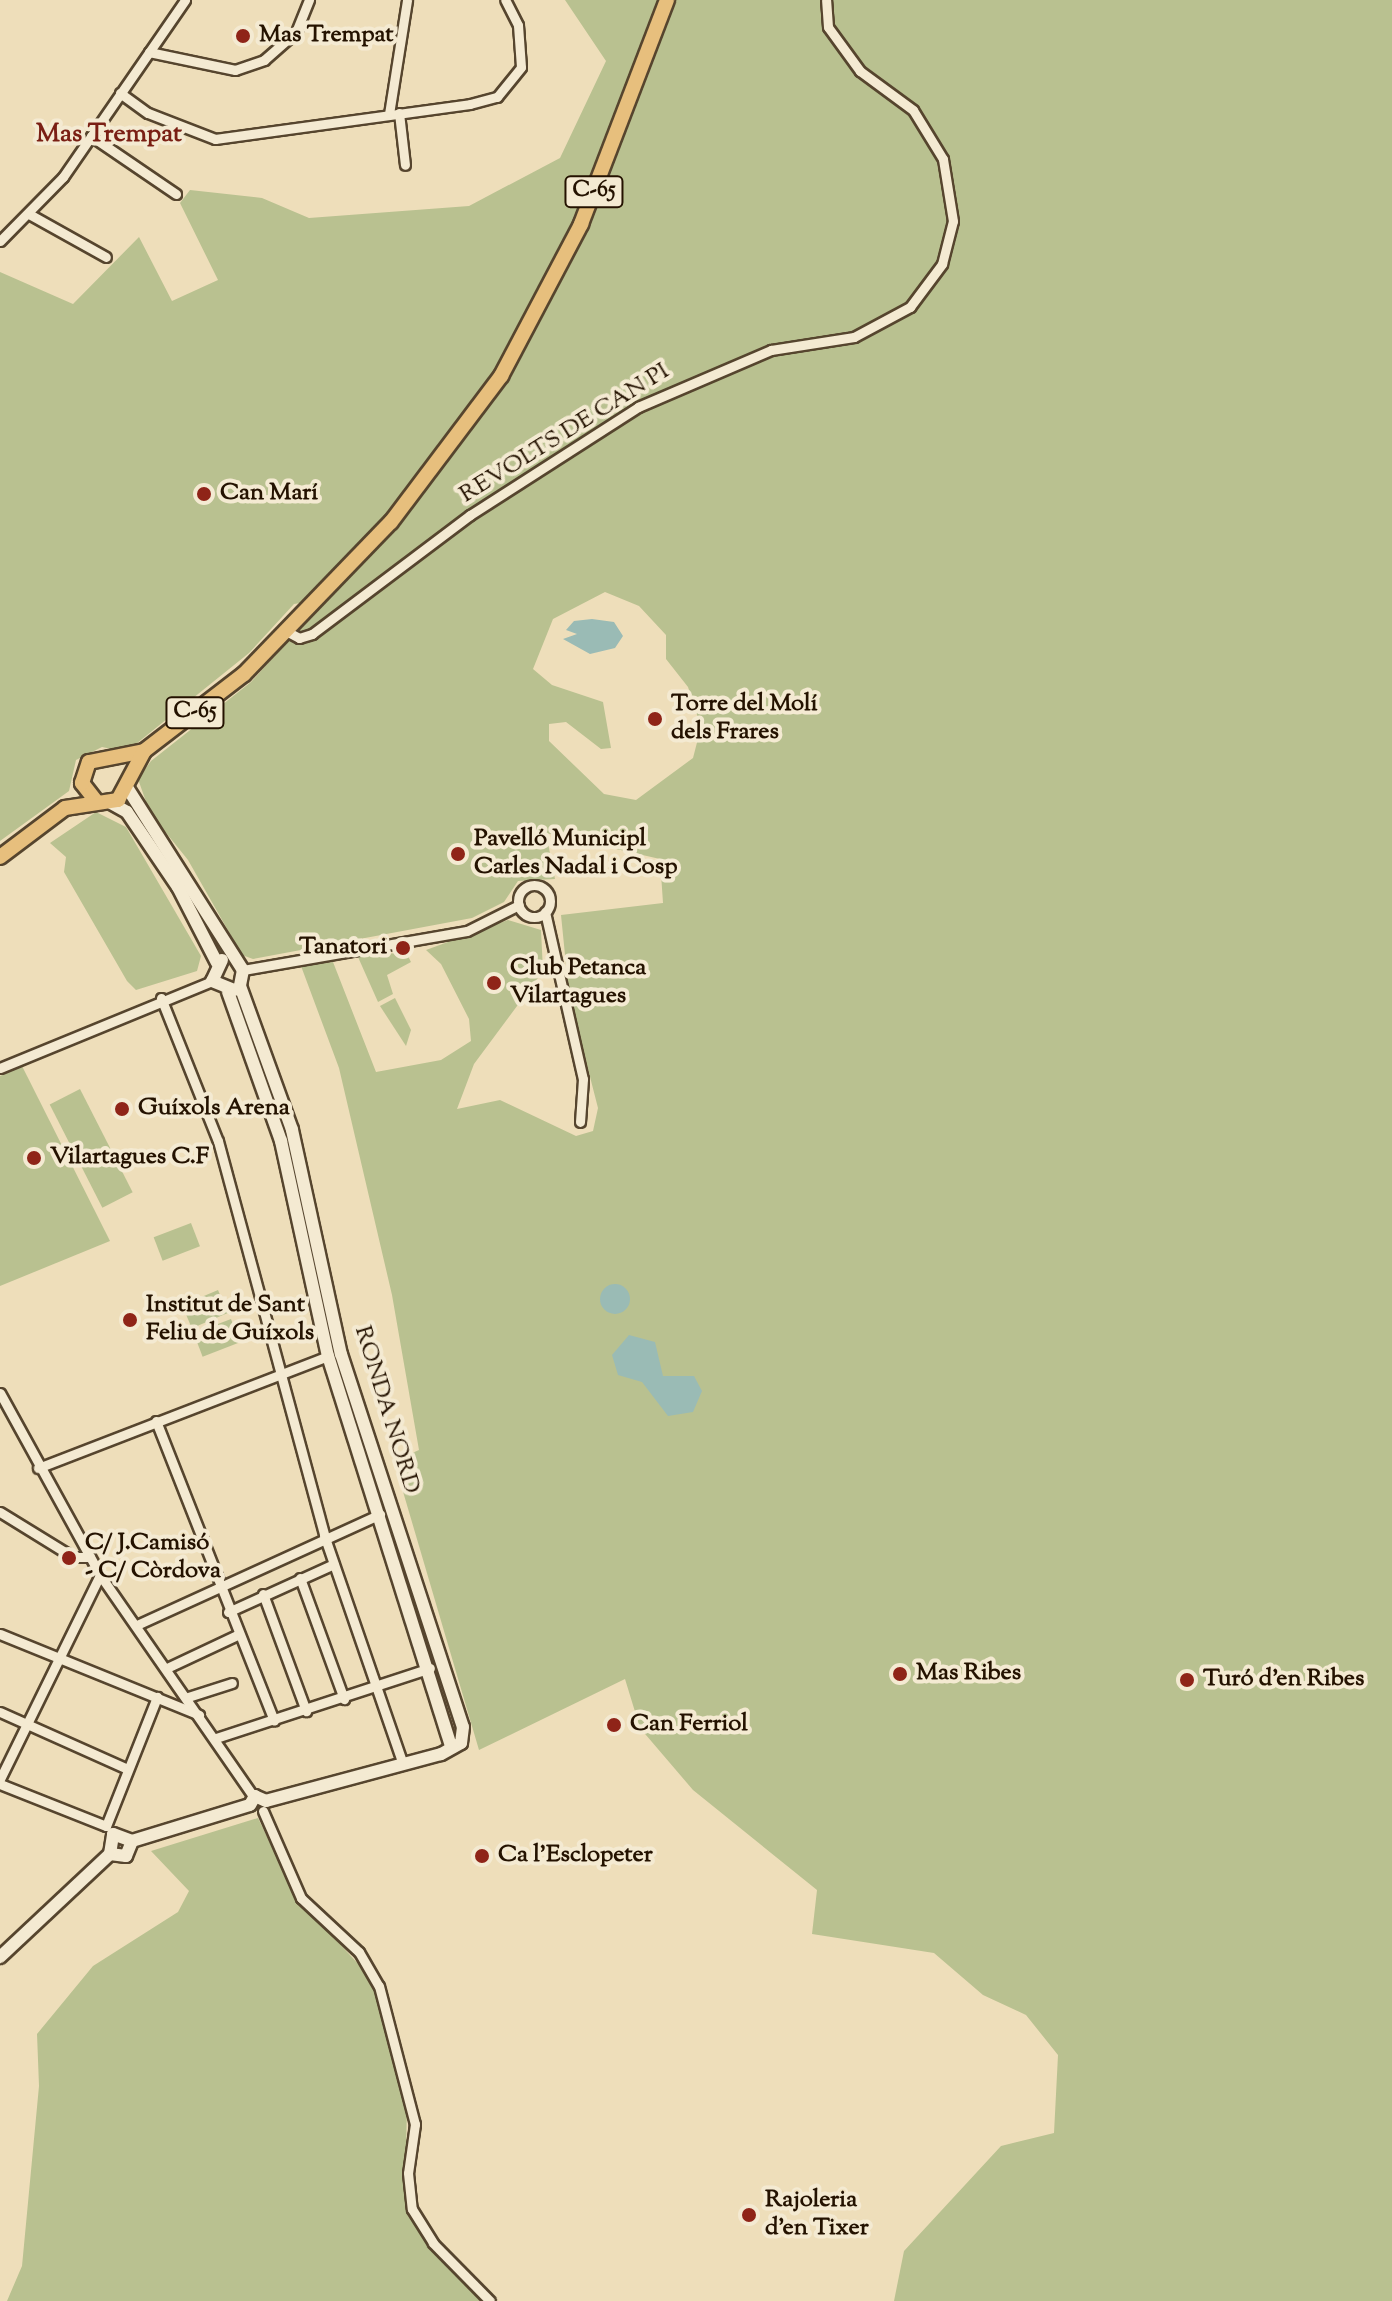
<!DOCTYPE html>
<meta charset="utf-8">
<style>
body{margin:0}
#map{position:relative;width:1392px;height:2301px;overflow:hidden;background:#eedeba;font-family:"Sorts Mill Goudy",serif}
div>[style]{position:absolute}
.green>*{inset:0;background:#b9c190;transform-origin:0 0}
.water>*{inset:0;background:#9abbb5}
.round{border-radius:50%}
.roads{filter:drop-shadow(2px 0 #56452e) drop-shadow(-2px 0 #56452e) drop-shadow(0 2px #56452e) drop-shadow(0 -2px #56452e)}
.street>*{height:9px;margin:-4.5px;padding:0 4.5px;transform-origin:4.5px;border-radius:4.5px;background:#f4ead2}
.street>.ring{margin:-4.5px;padding:0;box-sizing:content-box;background:none;border:9px solid #f4ead2;border-radius:50%}
.secondary>*{height:12px;margin:-6px;padding:0 6px;transform-origin:6px;border-radius:6px;background:#f4ead2}
.primary>*{height:14px;margin:-7px;padding:0 7px;transform-origin:7px;border-radius:7px;background:#e7bf7d}
.dots>*{width:22px;height:22px;translate:-50% -50%;box-sizing:border-box;border:4px solid #f4ead2;border-radius:50%}
span{translate:-50% -50%;white-space:nowrap;text-align:center;line-height:1.15;-webkit-text-stroke:8px #f4ead2;paint-order:stroke}
.shield-label span{padding:2px 6px;background:#f4ead2;border:2px solid;border-radius:6px;-webkit-text-stroke-width:0}
.shield-label{font-size:22px;color:#241200;font-weight:700}
.poi-label{font-size:24px;color:#241200;font-weight:700}
.left{translate:0 -50%;text-align:left}
.right{translate:-100% -50%;text-align:right}
.street-label{font-size:24px;color:#241200}
.neighbourhood-label{font-size:26px;color:#7a1f14;font-weight:700}
</style>
<div id="map">
<div class="green">
<i style="clip-path:polygon(evenodd,565px 0,1392px 0,1392px 2301px,894px 2301px,904px 2251px,1001px 2146px,1054px 2133px,1058px 2055px,1026px 2015px,983px 1995px,934px 1953px,812px 1934px,817px 1890px,693px 1790px,640px 1728px,625px 1679px,479px 1750px,394px 1461px,419px 1450px,392px 1295px,339px 1068px,301px 966px,333px 962px,376px 1072px,441px 1060px,471px 1041px,469px 1019px,441px 964px,426px 950px,508px 920px,541px 930px,543px 971px,474px 1064px,457px 1109px,500px 1100px,576px 1136px,593px 1131px,598px 1108px,569px 995px,561px 915px,663px 903px,660px 859px,546px 833px,555px 879px,518px 881px,504px 902px,472px 918px,253px 959px,242px 955px,188px 860px,150px 813px,138px 779px,151px 761px,251px 682px,326px 599px,294px 604px,249px 653px,126px 752px,102px 747px,76px 760px,69px 791px,0 841px,0 272px,73px 304px,139px 237px,172px 301px,218px 280px,180px 203px,190px 190px,262px 198px,309px 218px,469px 206px,560px 158px,606px 61px,565px 0,605px 592px,639px 606px,666px 635px,666px 659px,688px 687px,701px 727px,693px 758px,636px 800px,604px 794px,549px 741px,549px 724px,566px 722px,601px 749px,611px 748px,603px 702px,552px 685px,533px 669px,553px 619px,605px 592px)"></i>
<i style="clip-path:polygon(96px 812px,126px 827px,201px 956px,197px 971px,136px 990px,127px 981px,64px 872px,66px 857px,50px 843px)"></i>
<i style="clip-path:polygon(406px 952px,411px 962px,387px 975px,393px 994px,378px 1002px,358px 957px)"></i>
<i style="clip-path:polygon(395px 998px,411px 1030px,406px 1046px,380px 1006px)"></i>
<i style="clip-path:polygon(22px 1066px,110px 1241px,0 1286px,0 1076px)"></i>
<i style="left:80px;top:1089px;width:116px;height:34px;rotate:63deg"></i>
<i style="left:191px;top:1223px;width:25px;height:40px;rotate:69deg"></i>
<i style="left:218px;top:1290px;width:25px;height:39px;rotate:67deg"></i>
<i style="left:231px;top:1319px;width:25px;height:40px;rotate:69deg"></i>
<i style="clip-path:polygon(258px 1818px,295px 1895px,372px 1979px,407px 2106px,405px 2198px,437px 2257px,486px 2301px,7px 2301px,22px 2266px,39px 2086px,37px 2034px,93px 1966px,178px 1912px,189px 1891px,151px 1851px)"></i>
</div>
<div class="water">
<i style="clip-path:polygon(592px 619px,614px 622px,623px 636px,615px 648px,590px 654px,563px 639px,577px 634px,566px 630px,574px 621px)"></i>
<i class="round" style="left:600px;top:1284px;width:30px;height:30px"></i>
<i style="clip-path:polygon(629px 1335px,655px 1342px,663px 1376px,694px 1376px,702px 1391px,693px 1412px,668px 1416px,642px 1382px,618px 1375px,612px 1355px)"></i>
</div>
<div class="roads">
<div class="street">
<i style="left:149px;top:52px;width:88px;rotate:11.8deg"></i>
<i style="left:235px;top:70px;width:31px;rotate:-19deg"></i>
<i style="left:264px;top:60px;width:43px;rotate:-41.2deg"></i>
<i style="left:296px;top:32px;width:35px;rotate:-68deg"></i>
<i style="left:120px;top:93px;width:34px;rotate:36deg"></i>
<i style="left:148px;top:113px;width:72px;rotate:21.2deg"></i>
<i style="left:215px;top:139px;width:257px;rotate:-7.8deg"></i>
<i style="left:470px;top:104px;width:28px;rotate:-15deg"></i>
<i style="left:497px;top:97px;width:38px;rotate:-51deg"></i>
<i style="left:521px;top:67px;width:42px;rotate:-94.1deg"></i>
<i style="left:518px;top:25px;width:28px;rotate:-117deg"></i>
<i style="left:399px;top:113px;width:52px;rotate:83.4deg"></i>
<i style="left:389px;top:114px;width:115px;rotate:-81deg"></i>
<i style="left:91px;top:136px;width:103px;rotate:34.3deg"></i>
<i style="left:29px;top:214px;width:88px;rotate:29.2deg"></i>
<i style="left:0;top:241px;width:90px;rotate:-45.5deg"></i>
<i style="left:63px;top:177px;width:215px;rotate:-55.4deg"></i>
<i style="left:286px;top:631px;width:15px;rotate:28deg"></i>
<i style="left:299px;top:638px;width:14px;rotate:-17deg"></i>
<i style="left:312px;top:634px;width:198px;rotate:-37deg"></i>
<i style="left:470px;top:515px;width:200px;rotate:-32.7deg"></i>
<i style="left:638px;top:407px;width:145px;rotate:-23.2deg"></i>
<i style="left:771px;top:350px;width:84px;rotate:-8.9deg"></i>
<i style="left:854px;top:337px;width:64px;rotate:-28.2deg"></i>
<i style="left:910px;top:307px;width:54px;rotate:-53.3deg"></i>
<i style="left:942px;top:264px;width:44px;rotate:-75.7deg"></i>
<i style="left:953px;top:221px;width:63px;rotate:-99.2deg"></i>
<i style="left:943px;top:159px;width:57px;rotate:-121.5deg"></i>
<i style="left:913px;top:110px;width:66px;rotate:-143.7deg"></i>
<i style="left:860px;top:71px;width:54px;rotate:-126deg"></i>
<i style="left:828px;top:27px;width:27px;rotate:-94deg"></i>
<i class="ring" style="left:518px;top:885px;width:23px;height:23px"></i>
<i style="left:545px;top:912px;width:171px;rotate:77.2deg"></i>
<i style="left:583px;top:1079px;width:43px;rotate:94deg"></i>
<i style="left:243px;top:970px;width:227px;rotate:-9.9deg"></i>
<i style="left:467px;top:931px;width:58px;rotate:-26.6deg"></i>
<i style="left:161px;top:998px;width:154px;rotate:68.3deg"></i>
<i style="left:218px;top:1141px;width:408px;rotate:74.9deg"></i>
<i style="left:324px;top:1535px;width:242px;rotate:71deg"></i>
<i style="left:0;top:1068px;width:229px;rotate:-22.3deg"></i>
<i style="left:0;top:1393px;width:208px;rotate:61.2deg"></i>
<i style="left:100px;top:1575px;width:269px;rotate:55.3deg"></i>
<i style="left:156px;top:1421px;width:322px;rotate:68.5deg"></i>
<i style="left:38px;top:1468px;width:311px;rotate:-21.1deg"></i>
<i style="left:0;top:1512px;width:86px;rotate:31.7deg"></i>
<i style="left:73px;top:1557px;width:17px"></i>
<i style="left:300px;top:1578px;width:129px;rotate:70deg"></i>
<i style="left:263px;top:1594px;width:125px;rotate:69.8deg"></i>
<i style="left:228px;top:1612px;width:116px;rotate:-24.4deg"></i>
<i style="left:139px;top:1624px;width:265px;rotate:-24.5deg"></i>
<i style="left:0;top:1634px;width:215px;rotate:22.1deg"></i>
<i style="left:169px;top:1667px;width:75px;rotate:-25.2deg"></i>
<i style="left:188px;top:1697px;width:46px;rotate:-17.7deg"></i>
<i style="left:0;top:1712px;width:137px;rotate:24.1deg"></i>
<i style="left:216px;top:1738px;width:225px;rotate:-18.1deg"></i>
<i style="left:0;top:1779px;width:227px;rotate:-63.9deg"></i>
<i style="left:0;top:1784px;width:114px;rotate:21.6deg"></i>
<i style="left:263px;top:1811px;width:95px;rotate:66.4deg"></i>
<i style="left:301px;top:1898px;width:79px;rotate:43deg"></i>
<i style="left:359px;top:1952px;width:39px;rotate:60deg"></i>
<i style="left:379px;top:1986px;width:143px;rotate:75.4deg"></i>
<i style="left:415px;top:2124px;width:49px;rotate:98.1deg"></i>
<i style="left:408px;top:2173px;width:36px;rotate:84deg"></i>
<i style="left:412px;top:2209px;width:40px;rotate:58deg"></i>
<i style="left:433px;top:2243px;width:81px;rotate:45.5deg"></i>
<i style="left:106px;top:1826px;width:139px;rotate:-68.4deg"></i>
</div>
<div class="secondary">
<i style="left:128px;top:789px;width:214px;rotate:57.6deg"></i>
<i style="left:243px;top:970px;width:16px;rotate:101deg"></i>
<i style="left:240px;top:986px;width:153px;rotate:70.1deg"></i>
<i style="left:292px;top:1130px;width:229px;rotate:77.7deg"></i>
<i style="left:341px;top:1354px;width:392px;rotate:71.9deg"></i>
<i style="left:463px;top:1727px;width:16px;rotate:97deg"></i>
<i style="left:461px;top:1743px;width:23px;rotate:151deg"></i>
<i style="left:441px;top:1754px;width:181px;rotate:165deg"></i>
<i style="left:266px;top:1801px;width:12px;rotate:-156deg"></i>
<i style="left:255px;top:1796px;width:10px;rotate:119deg"></i>
<i style="left:111px;top:803px;width:18px;rotate:29deg"></i>
<i style="left:127px;top:812px;width:91px;rotate:55.8deg"></i>
<i style="left:178px;top:887px;width:85px;rotate:62.8deg"></i>
<i style="left:222px;top:960px;width:23px;rotate:115deg"></i>
<i style="left:212px;top:981px;width:24px;rotate:22deg"></i>
<i style="left:228px;top:992px;width:158px;rotate:70.4deg"></i>
<i style="left:281px;top:1141px;width:220px;rotate:77.7deg"></i>
<i style="left:328px;top:1356px;width:410px;rotate:72.5deg"></i>
<i style="left:132px;top:1841px;width:123px;rotate:-17deg"></i>
<i style="left:110px;top:1854px;width:20px;rotate:-81deg"></i>
<i style="left:113px;top:1834px;width:20px;rotate:20deg"></i>
<i style="left:110px;top:1854px;width:16px;rotate:7deg"></i>
<i style="left:126px;top:1856px;width:16px;rotate:-68deg"></i>
<i style="left:0;top:1957px;width:151px;rotate:-43.1deg"></i>
</div>
<div class="primary">
<i style="left:96px;top:801px;width:23px;rotate:-128deg"></i>
<i style="left:82px;top:783px;width:22px;rotate:-72deg"></i>
<i style="left:89px;top:762px;width:56px;rotate:-11.3deg"></i>
<i style="left:144px;top:751px;width:126px;rotate:-37.6deg"></i>
<i style="left:244px;top:674px;width:211px;rotate:-46deg"></i>
<i style="left:391px;top:522px;width:183px;rotate:-53deg"></i>
<i style="left:501px;top:376px;width:172px;rotate:-62.2deg"></i>
<i style="left:581px;top:224px;width:240px;rotate:-69deg"></i>
<i style="left:0;top:857px;width:81px;rotate:-37deg"></i>
<i style="left:65px;top:808px;width:54px;rotate:-8.6deg"></i>
<i style="left:118px;top:800px;width:55px;rotate:-62deg"></i>
</div>
</div>
<div class="dots">
<i style="left:243px;top:36px;background:#8f2418"></i>
<i style="left:204px;top:494px;background:#8f2418"></i>
<i style="left:655px;top:719px;background:#8f2418"></i>
<i style="left:458px;top:854px;background:#8f2418"></i>
<i style="left:403px;top:948px;background:#8f2418"></i>
<i style="left:494px;top:983px;background:#8f2418"></i>
<i style="left:122px;top:1109px;background:#8f2418"></i>
<i style="left:34px;top:1158px;background:#8f2418"></i>
<i style="left:130px;top:1320px;background:#8f2418"></i>
<i style="left:69px;top:1558px;background:#8f2418"></i>
<i style="left:900px;top:1674px;background:#8f2418"></i>
<i style="left:1187px;top:1680px;background:#8f2418"></i>
<i style="left:614px;top:1725px;background:#8f2418"></i>
<i style="left:482px;top:1856px;background:#8f2418"></i>
<i style="left:749px;top:2215px;background:#8f2418"></i>
</div>
<div class="shield-label">
<span style="left:594px;top:192px">C-65</span>
<span style="left:195px;top:713px">C-65</span>
</div>
<div class="poi-label">
<span class="left" style="left:259px;top:36px">Mas Trempat</span>
<span class="left" style="left:220px;top:494px">Can Marí</span>
<span class="left" style="left:671px;top:719px">Torre del Molí<br>dels Frares</span>
<span class="left" style="left:474px;top:854px">Pavelló Municipl<br>Carles Nadal i Cosp</span>
<span class="right" style="left:387px;top:948px">Tanatori</span>
<span class="left" style="left:510px;top:983px">Club Petanca<br>Vilartagues</span>
<span class="left" style="left:138px;top:1109px">Guíxols Arena</span>
<span class="left" style="left:50px;top:1158px">Vilartagues C.F</span>
<span class="left" style="left:146px;top:1320px">Institut de Sant<br>Feliu de Guíxols</span>
<span class="left" style="left:85px;top:1558px">C/ J.Camisó<br>- C/ Còrdova</span>
<span class="left" style="left:916px;top:1674px">Mas Ribes</span>
<span class="left" style="left:1203px;top:1680px">Turó d'en Ribes</span>
<span class="left" style="left:630px;top:1725px">Can Ferriol</span>
<span class="left" style="left:498px;top:1856px">Ca l'Esclopeter</span>
<span class="left" style="left:765px;top:2215px">Rajoleria<br>d'en Tixer</span>
</div>
<div class="street-label">
<span style="left:565px;top:434px;rotate:-32deg">REVOLTS DE CAN PI</span>
<span style="left:386px;top:1410px;rotate:73deg">RONDA NORD</span>
</div>
<div class="neighbourhood-label">
<span style="left:109px;top:135px">Mas Trempat</span>
</div>
</div>
